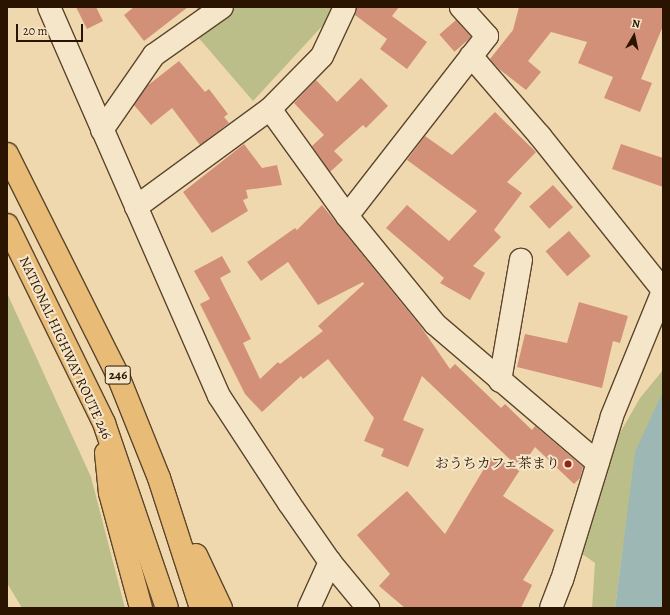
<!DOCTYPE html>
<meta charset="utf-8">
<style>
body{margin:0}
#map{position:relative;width:670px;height:615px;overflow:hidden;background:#f0d8ae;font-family:Alegreya,"Noto Serif JP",serif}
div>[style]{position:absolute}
.green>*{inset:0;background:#bcbe89}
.water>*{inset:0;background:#9db8b4}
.building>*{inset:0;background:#d29078;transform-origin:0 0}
.roads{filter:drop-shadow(1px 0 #5c452c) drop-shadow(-1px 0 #5c452c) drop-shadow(0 1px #5c452c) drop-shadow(0 -1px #5c452c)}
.minor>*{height:22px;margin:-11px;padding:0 11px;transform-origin:11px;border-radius:11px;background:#f5e6ca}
.highway>*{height:22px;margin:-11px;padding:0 11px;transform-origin:11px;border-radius:11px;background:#e8bc77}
.dots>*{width:11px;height:11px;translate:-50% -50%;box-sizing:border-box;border:2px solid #f5e6ca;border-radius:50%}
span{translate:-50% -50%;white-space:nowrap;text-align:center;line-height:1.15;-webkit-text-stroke:4px #f5e6ca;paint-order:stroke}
.shield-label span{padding:1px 3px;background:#f5e6ca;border:1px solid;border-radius:3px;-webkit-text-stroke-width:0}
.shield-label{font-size:13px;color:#2a1400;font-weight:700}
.street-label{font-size:14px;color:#2a1400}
.poi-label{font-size:14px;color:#2a1400}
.right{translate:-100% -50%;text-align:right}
.frame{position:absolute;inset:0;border:8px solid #2a1400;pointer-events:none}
.north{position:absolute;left:614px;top:16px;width:40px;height:40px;-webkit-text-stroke:3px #f5e6ca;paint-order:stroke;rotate:9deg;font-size:11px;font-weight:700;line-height:16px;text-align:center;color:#2a1400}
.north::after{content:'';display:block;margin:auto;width:14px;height:18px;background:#2a1400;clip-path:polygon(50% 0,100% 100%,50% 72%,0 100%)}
.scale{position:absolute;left:16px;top:24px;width:67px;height:18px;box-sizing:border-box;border:2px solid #2a1400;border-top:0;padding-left:5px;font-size:12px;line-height:14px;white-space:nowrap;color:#2a1400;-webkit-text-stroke:3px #f5e6ca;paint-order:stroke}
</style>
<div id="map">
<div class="green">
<i style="clip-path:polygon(196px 7px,334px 7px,337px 10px,253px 101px,191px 29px,201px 15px)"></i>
<i style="clip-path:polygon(7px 293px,91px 477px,125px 608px,22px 608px,7px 583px)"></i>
<i style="clip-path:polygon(663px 370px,663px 392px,623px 547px,615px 608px,592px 608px,595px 563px,578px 551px,606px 457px,640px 398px)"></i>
</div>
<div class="water">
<i style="clip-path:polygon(663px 391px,663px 608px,615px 608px,635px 452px)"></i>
</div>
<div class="building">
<i style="clip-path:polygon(76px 7px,96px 7px,103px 21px,87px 29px)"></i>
<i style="clip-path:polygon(134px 7px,188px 7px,144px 41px,124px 15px)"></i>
<i style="clip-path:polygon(357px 7px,399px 7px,392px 16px,427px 42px,407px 69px,380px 49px,387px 39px,355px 15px)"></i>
<i style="clip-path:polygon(519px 7px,663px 7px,663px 26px,641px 79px,652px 83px,640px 112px,604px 98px,613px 77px,578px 63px,587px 42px,551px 32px,528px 61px,541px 72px,526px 90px,499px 69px,490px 59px,513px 30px)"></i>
<i style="left:456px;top:20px;width:23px;height:22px;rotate:49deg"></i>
<i style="clip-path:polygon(179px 61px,205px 92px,209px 89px,228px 114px,224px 117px,229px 123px,200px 145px,172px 108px,151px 125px,134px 105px,147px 86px)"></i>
<i style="clip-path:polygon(361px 78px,388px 106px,366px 128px,363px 125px,334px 151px,343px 160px,330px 172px,312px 146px,324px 135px,294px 103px,316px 80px,337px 102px)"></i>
<i style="clip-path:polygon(495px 112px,536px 152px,507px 182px,522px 193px,494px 230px,501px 237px,473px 266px,485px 273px,470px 300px,440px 283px,444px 278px,386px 228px,407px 205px,449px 241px,477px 211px,407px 160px,425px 136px,452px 155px)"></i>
<i style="clip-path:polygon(244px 144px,262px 168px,277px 165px,282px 185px,246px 190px,248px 198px,243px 200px,248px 211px,212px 233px,183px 192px)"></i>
<i style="clip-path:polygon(621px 144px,663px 158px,663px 187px,612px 169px)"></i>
<i style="left:553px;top:185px;width:30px;height:32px;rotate:48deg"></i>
<i style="clip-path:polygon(322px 205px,421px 327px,450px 369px,455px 364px,501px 408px,505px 404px,532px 430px,535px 426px,583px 467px,580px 478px,574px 484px,535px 447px,520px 469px,422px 376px,403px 420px,424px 429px,408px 467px,381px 456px,384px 449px,364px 441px,374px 418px,328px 359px,303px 379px,301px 376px,262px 412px,245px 394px,200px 304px,210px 299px,194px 271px,222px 256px,231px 272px,220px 278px,251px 339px,243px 343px,260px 379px,278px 362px,280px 364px,323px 331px,318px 326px,364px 284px,363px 282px,318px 305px,288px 262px,261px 281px,247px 262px,295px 228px,297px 230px)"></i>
<i style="left:569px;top:231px;width:33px;height:31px;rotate:49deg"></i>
<i style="clip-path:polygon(579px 302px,628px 316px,620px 343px,613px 341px,602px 388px,517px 367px,525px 334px,567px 343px)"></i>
<i style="clip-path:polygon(491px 457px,520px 470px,503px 496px,554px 530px,523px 580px,532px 585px,521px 608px,405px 608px,379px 586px,390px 574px,357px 535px,407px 491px,445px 534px)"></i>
</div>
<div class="roads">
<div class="minor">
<i style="left:49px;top:7px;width:425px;rotate:66.4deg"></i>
<i style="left:219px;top:396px;width:128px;rotate:56.8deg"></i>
<i style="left:289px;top:503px;width:72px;rotate:55.2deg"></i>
<i style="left:330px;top:562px;width:60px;rotate:50.4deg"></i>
<i style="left:471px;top:56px;width:106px;rotate:49.2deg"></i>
<i style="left:540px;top:136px;width:197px;rotate:51.4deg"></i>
<i style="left:270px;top:109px;width:74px;rotate:-45.5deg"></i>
<i style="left:322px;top:56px;width:54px;rotate:-64.9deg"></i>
<i style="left:102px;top:130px;width:91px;rotate:-55.3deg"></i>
<i style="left:154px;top:55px;width:83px;rotate:-35.2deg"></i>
<i style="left:136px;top:207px;width:166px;rotate:-36.2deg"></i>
<i style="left:270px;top:109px;width:132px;rotate:54.3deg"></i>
<i style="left:347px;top:216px;width:139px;rotate:50.8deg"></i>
<i style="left:435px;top:324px;width:214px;rotate:40.5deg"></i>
<i style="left:347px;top:216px;width:228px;rotate:-52.1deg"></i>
<i style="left:487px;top:36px;width:39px;rotate:-132deg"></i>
<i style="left:500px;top:381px;width:123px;rotate:-80.2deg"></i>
<i style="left:309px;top:608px;width:51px;rotate:-65.5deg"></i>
<i style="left:551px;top:608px;width:30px;rotate:-69deg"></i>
<i style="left:562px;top:580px;width:171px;rotate:-73deg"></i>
<i style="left:612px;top:416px;width:135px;rotate:-67.8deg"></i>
</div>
<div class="highway">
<i style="left:7px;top:154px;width:248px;rotate:63.4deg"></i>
<i style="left:118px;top:376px;width:110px;rotate:68.1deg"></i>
<i style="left:159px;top:478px;width:137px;rotate:72.1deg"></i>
<i style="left:7px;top:225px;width:220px;rotate:63.9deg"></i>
<i style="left:104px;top:423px;width:195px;rotate:71.2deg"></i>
<i style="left:106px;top:453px;width:40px;rotate:84.3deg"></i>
<i style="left:110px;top:493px;width:119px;rotate:74.9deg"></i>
<i style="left:196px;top:555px;width:59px;rotate:64.7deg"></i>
</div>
</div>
<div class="dots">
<i style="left:568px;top:464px;background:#8f2418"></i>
</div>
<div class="shield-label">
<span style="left:118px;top:375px">246</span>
</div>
<div class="street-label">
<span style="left:65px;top:348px;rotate:65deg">NATIONAL HIGHWAY ROUTE 246</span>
</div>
<div class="poi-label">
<span class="right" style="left:560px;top:464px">おうちカフェ茶まり</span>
</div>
<div class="frame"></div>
<div class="north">N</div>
<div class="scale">20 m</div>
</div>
